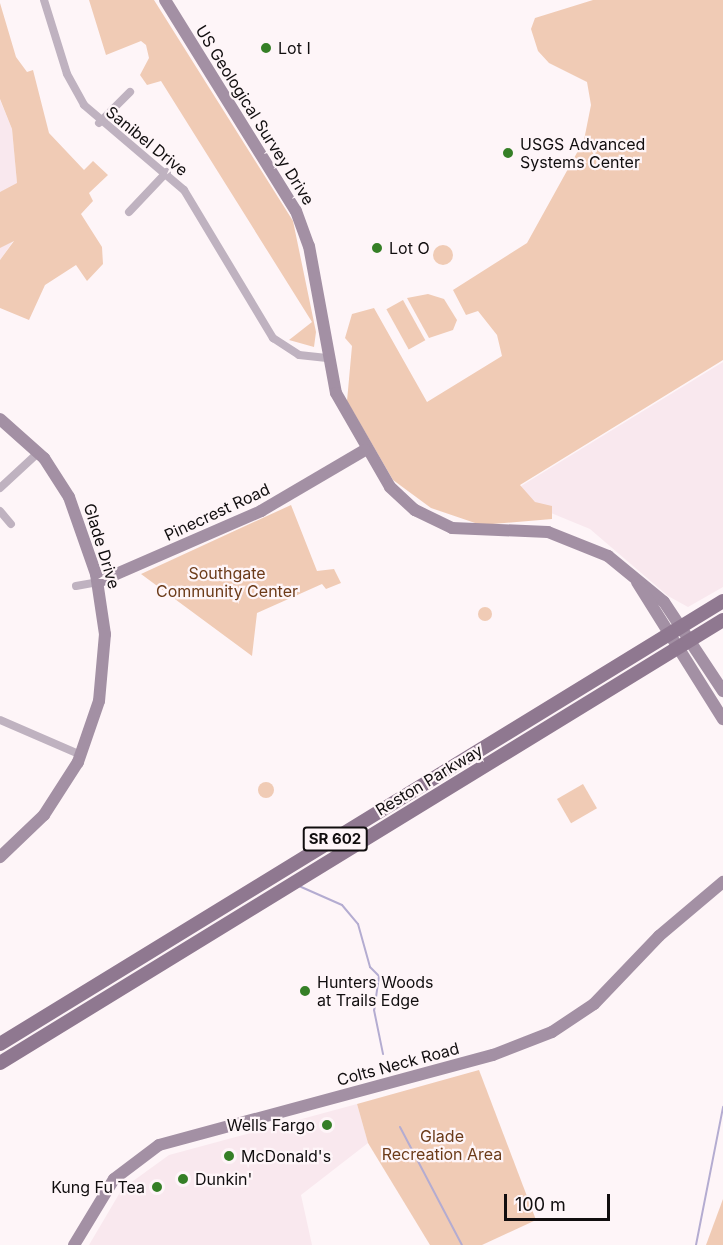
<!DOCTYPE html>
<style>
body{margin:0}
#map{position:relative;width:723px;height:1245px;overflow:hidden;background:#fef5f8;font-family:Inter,sans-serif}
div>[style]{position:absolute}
.built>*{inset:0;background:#f9e8ee}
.green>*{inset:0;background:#f0cbb5;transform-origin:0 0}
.round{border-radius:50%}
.stream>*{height:2px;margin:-1px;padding:0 1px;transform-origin:1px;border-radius:1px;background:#b4acd1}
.street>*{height:8px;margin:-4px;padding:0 4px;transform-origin:4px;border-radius:4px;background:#bfb2c0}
.secondary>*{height:12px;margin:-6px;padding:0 6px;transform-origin:6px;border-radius:6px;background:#a390a4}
.primary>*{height:14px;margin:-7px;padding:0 7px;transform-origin:7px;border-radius:7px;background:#8f7890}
.dots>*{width:16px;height:16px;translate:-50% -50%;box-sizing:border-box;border:3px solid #fef5f8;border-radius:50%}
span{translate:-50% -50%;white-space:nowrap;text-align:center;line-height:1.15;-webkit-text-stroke:4.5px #fef5f8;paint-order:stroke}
.shield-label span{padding:2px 4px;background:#fef5f8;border:2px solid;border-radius:4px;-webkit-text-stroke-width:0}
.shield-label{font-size:15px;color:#110e0f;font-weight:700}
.poi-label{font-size:16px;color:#110e0f}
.left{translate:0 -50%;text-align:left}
.right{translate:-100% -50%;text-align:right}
.street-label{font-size:16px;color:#110e0f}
.park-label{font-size:16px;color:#6c3b19}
.scale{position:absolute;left:504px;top:1194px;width:106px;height:27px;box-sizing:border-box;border:3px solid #110e0f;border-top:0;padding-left:8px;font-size:18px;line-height:21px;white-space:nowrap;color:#110e0f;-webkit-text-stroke:4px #fef5f8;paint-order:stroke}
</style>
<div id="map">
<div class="built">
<i style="clip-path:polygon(0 100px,12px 129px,17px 183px,14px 240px,0 260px)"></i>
<i style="clip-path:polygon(723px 362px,723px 587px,688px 607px,668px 596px,590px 529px,534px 506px,521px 486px)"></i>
<i style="clip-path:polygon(357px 1104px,368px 1143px,301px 1195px,312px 1245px,89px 1245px,122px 1189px,169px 1155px)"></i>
</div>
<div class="green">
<i style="clip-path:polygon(89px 0,154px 0,293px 221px,316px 332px,314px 347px,289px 340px,312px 322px,161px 81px,147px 85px,140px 75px,149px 58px,146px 45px,141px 41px,106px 55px)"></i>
<i style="clip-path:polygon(593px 0,723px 0,723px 360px,520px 485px,535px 502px,552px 506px,552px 519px,481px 525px,431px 508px,393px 480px,347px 401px,352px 346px,345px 338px,352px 314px,374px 308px,427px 402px,502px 356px,497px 335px,478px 311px,466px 315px,453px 290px,527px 243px,584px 140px,591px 105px,587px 82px,549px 63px,538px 51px,531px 29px,535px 18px)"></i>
<i style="clip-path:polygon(0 3px,16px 57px,27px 72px,33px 70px,49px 133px,84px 170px,93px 161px,108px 175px,89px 193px,93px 201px,81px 214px,102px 247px,103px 264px,87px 281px,76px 265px,45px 285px,29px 320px,0 308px,0 260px,14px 241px,0 248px,0 192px,17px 183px,12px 129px,0 99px)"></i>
<i class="round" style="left:433px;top:245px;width:20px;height:20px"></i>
<i style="clip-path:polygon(428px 294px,444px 299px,457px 320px,453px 330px,429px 338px,407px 298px)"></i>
<i style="left:403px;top:300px;width:46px;height:19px;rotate:61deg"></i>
<i style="clip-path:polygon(291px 505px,317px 571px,334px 569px,341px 583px,326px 589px,322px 584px,257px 613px,252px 656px,141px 574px)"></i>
<i class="round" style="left:478px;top:607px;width:14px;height:14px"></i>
<i class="round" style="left:258px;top:782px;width:16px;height:16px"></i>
<i style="left:583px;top:784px;width:28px;height:30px;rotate:60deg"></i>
<i style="clip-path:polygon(479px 1070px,536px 1220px,482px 1245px,430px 1245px,368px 1143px,357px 1104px)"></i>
<i style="clip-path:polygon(723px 1199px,723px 1245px,706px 1245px)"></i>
</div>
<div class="stream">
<i style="left:299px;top:886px;width:47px;rotate:23.8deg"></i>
<i style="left:342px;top:905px;width:25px;rotate:50deg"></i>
<i style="left:358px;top:924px;width:45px;rotate:74.4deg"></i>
<i style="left:370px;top:967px;width:13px;rotate:45deg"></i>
<i style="left:379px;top:976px;width:34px;rotate:98deg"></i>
<i style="left:374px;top:1010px;width:45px;rotate:78.4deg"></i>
<i style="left:400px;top:1127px;width:133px;rotate:62.3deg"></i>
<i style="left:696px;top:1245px;width:141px;rotate:-78.9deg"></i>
</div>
<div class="street">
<i style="left:44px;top:0;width:77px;rotate:72.7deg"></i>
<i style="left:67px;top:74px;width:35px;rotate:61deg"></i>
<i style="left:84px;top:105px;width:131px;rotate:40.4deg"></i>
<i style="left:184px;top:190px;width:173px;rotate:59deg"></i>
<i style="left:273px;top:338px;width:31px;rotate:33deg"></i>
<i style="left:299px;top:355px;width:28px;rotate:6deg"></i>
<i style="left:99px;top:123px;width:44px;rotate:-45deg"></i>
<i style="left:129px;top:212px;width:55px;rotate:-46.5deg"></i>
<i style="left:0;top:488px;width:53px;rotate:-42.7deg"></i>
<i style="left:0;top:511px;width:17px;rotate:50deg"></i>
<i style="left:76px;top:586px;width:22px;rotate:-10deg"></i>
<i style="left:0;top:720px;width:88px;rotate:23.4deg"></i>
</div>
<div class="secondary">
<i style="left:165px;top:0;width:248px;rotate:58.2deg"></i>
<i style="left:296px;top:211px;width:37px;rotate:70deg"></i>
<i style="left:309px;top:246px;width:149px;rotate:79.6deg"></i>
<i style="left:336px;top:393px;width:108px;rotate:60.1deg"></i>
<i style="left:390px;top:487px;width:34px;rotate:43deg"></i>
<i style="left:415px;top:510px;width:41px;rotate:25.9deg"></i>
<i style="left:452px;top:528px;width:96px;rotate:2.4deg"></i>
<i style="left:548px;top:532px;width:65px;rotate:21.8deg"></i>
<i style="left:608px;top:556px;width:72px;rotate:39.4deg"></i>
<i style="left:664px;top:602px;width:107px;rotate:56.5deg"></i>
<i style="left:0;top:419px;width:59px;rotate:41.6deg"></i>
<i style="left:44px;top:458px;width:46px;rotate:57.3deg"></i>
<i style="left:69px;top:497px;width:82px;rotate:70.7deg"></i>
<i style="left:96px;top:574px;width:61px;rotate:81.5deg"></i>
<i style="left:105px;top:634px;width:67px;rotate:95.1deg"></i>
<i style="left:99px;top:701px;width:65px;rotate:109deg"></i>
<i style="left:78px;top:762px;width:63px;rotate:122.7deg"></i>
<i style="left:44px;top:815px;width:61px;rotate:136.3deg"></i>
<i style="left:98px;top:582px;width:178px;rotate:-23.5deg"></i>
<i style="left:261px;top:511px;width:121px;rotate:-30.4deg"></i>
<i style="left:637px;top:582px;width:162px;rotate:57.9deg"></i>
<i style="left:74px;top:1245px;width:77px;rotate:-58.8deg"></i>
<i style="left:114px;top:1179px;width:56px;rotate:-37.1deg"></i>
<i style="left:159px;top:1145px;width:346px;rotate:-15.1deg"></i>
<i style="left:493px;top:1055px;width:63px;rotate:-21.3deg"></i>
<i style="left:552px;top:1032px;width:50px;rotate:-33.7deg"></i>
<i style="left:594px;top:1004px;width:94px;rotate:-46.3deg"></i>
<i style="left:659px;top:936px;width:84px;rotate:-40.2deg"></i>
</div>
<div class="primary">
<i style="left:0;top:1044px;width:848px;rotate:-31.5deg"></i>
<i style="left:0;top:1063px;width:848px;rotate:-31.5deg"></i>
</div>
<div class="dots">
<i style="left:266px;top:48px;background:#357f26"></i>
<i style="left:508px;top:153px;background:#357f26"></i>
<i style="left:377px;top:248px;background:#357f26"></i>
<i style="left:305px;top:991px;background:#357f26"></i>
<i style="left:327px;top:1125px;background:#357f26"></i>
<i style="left:229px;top:1156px;background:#357f26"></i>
<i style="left:183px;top:1179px;background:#357f26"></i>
<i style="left:157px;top:1187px;background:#357f26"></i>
</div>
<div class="shield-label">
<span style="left:335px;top:839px">SR 602</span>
</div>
<div class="poi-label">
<span class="left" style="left:278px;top:48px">Lot I</span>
<span class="left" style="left:520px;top:153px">USGS Advanced<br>Systems Center</span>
<span class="left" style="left:389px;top:248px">Lot O</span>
<span class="left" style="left:317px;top:991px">Hunters Woods<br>at Trails Edge</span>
<span class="right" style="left:315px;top:1125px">Wells Fargo</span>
<span class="left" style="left:241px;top:1156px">McDonald's</span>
<span class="left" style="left:195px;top:1179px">Dunkin'</span>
<span class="right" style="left:145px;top:1187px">Kung Fu Tea</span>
</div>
<div class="street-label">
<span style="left:255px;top:115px;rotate:58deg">US Geological Survey Drive</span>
<span style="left:147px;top:141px;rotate:39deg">Sanibel Drive</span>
<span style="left:217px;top:512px;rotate:-25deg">Pinecrest Road</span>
<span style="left:102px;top:546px;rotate:73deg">Glade Drive</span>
<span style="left:429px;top:780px;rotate:-31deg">Reston Parkway</span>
<span style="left:398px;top:1064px;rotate:-15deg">Colts Neck Road</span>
</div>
<div class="park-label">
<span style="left:227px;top:582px">Southgate<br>Community Center</span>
<span style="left:442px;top:1145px">Glade<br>Recreation Area</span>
</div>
<div class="scale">100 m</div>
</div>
